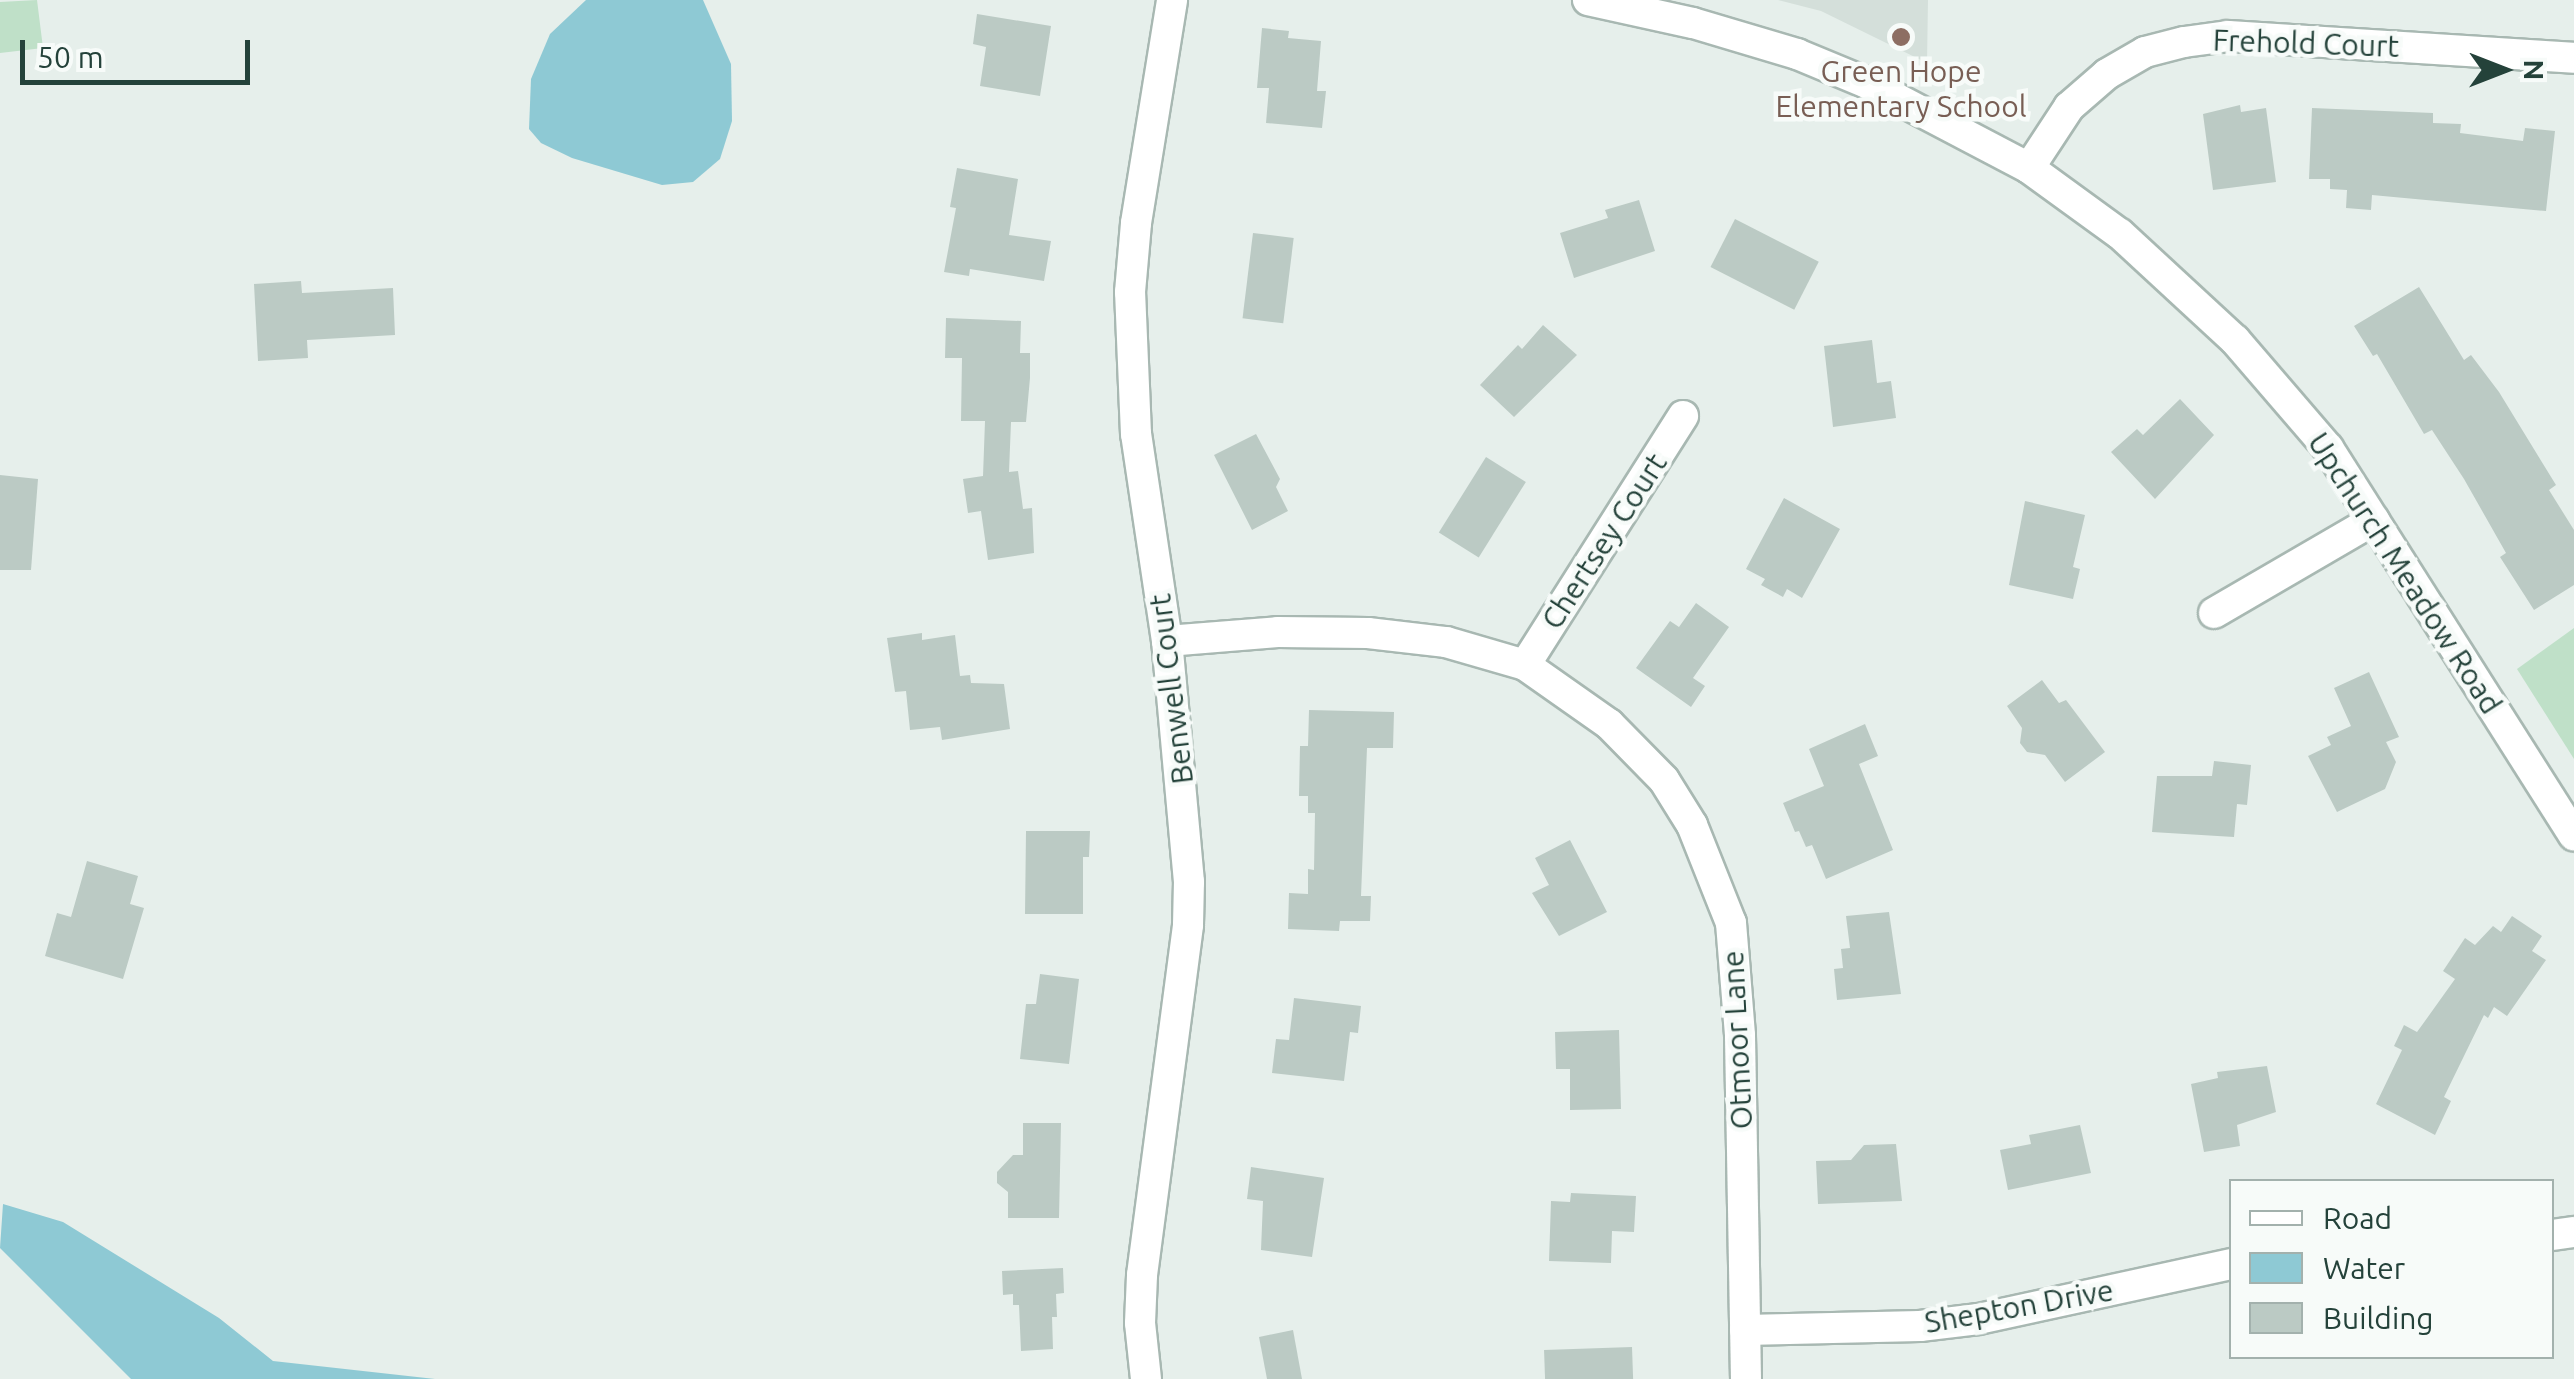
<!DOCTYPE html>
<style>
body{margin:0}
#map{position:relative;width:2574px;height:1379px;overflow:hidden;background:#e6efeb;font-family:Ubuntu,sans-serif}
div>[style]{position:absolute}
.built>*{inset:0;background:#d4dfda}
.green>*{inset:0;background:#bfe0c8}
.water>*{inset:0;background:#8ec9d4}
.building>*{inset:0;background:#bbcac4;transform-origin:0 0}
.roads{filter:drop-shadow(2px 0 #a8b8b2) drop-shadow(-2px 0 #a8b8b2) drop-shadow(0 2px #a8b8b2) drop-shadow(0 -2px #a8b8b2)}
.minor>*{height:30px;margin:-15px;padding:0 15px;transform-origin:15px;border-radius:15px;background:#fff}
.dots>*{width:28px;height:28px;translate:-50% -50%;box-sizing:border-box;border:5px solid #f7fbf9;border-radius:50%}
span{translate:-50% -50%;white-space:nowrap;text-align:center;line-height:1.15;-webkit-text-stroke:9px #f7fbf9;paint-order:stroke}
.street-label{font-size:30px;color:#24423a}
.education-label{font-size:30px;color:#785e54}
.legend{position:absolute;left:2229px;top:1179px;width:325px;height:180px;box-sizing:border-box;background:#f7fbf9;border:2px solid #a3b1ad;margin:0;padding:12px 18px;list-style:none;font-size:30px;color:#24423a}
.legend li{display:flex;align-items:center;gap:20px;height:50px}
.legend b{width:50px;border:2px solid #a3b1ad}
.north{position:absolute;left:2454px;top:20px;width:100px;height:100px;-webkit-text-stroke:8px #f7fbf9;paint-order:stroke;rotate:90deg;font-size:28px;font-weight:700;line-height:40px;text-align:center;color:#24423a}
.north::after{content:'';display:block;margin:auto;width:35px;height:45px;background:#24423a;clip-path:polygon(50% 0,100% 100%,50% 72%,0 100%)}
.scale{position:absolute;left:20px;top:40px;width:230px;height:45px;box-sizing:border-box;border:5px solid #24423a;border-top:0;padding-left:12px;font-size:30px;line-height:35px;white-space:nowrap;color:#24423a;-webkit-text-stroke:8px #f7fbf9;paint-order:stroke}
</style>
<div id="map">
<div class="built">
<i style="clip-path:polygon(1778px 0,1928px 0,1927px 63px,1821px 11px)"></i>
</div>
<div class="green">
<i style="clip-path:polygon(37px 0,43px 48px,0 53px,0 2px)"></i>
<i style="clip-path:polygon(2574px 628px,2574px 759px,2517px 669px)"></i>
</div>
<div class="water">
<i style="clip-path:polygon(586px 0,703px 0,731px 64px,732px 121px,720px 159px,693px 182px,662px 185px,572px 158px,541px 143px,529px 129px,531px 79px,550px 34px)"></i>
<i style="clip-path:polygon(3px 1204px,63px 1222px,219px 1318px,273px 1361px,435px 1379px,131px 1379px,0 1248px)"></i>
</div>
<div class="building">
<i style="clip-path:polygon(977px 14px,1051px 26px,1040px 96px,980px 86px,986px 47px,973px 44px)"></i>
<i style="clip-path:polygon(1262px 28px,1289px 31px,1288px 38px,1321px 41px,1317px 91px,1326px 91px,1322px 128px,1266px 123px,1269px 88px,1257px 88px)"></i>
<i style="clip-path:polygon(2240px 105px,2241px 112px,2266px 108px,2276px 182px,2213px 190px,2203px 114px)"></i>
<i style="clip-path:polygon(2312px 108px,2433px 113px,2433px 123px,2461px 124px,2460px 133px,2523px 141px,2525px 128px,2555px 131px,2546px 211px,2372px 195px,2371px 210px,2346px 208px,2347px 190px,2330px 189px,2330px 179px,2309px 179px)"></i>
<i style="clip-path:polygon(957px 168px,1018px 179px,1009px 235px,1051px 241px,1044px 281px,970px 269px,969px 276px,944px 272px,956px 208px,950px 207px)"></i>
<i style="clip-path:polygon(1639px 200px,1655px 251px,1574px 278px,1560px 233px,1608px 218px,1605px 210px)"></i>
<i style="left:1735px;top:219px;width:94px;height:54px;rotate:27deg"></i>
<i style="left:1253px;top:233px;width:41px;height:86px;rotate:7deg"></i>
<i style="clip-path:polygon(301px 281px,302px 293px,393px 288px,395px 335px,307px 340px,308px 358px,258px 361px,254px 284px)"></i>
<i style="clip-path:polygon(2419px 287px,2464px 360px,2471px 355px,2499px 392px,2556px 485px,2549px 490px,2574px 530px,2574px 585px,2534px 610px,2500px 557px,2506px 553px,2464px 479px,2432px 430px,2424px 434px,2377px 354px,2373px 356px,2354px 326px)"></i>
<i style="clip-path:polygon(946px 318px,1021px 321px,1020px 353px,1030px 353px,1030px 378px,1026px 422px,1011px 422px,1009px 472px,1018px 471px,1023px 509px,1032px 508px,1034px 553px,988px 560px,981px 511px,968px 513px,963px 479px,983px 476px,985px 421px,961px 421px,962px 358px,945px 358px)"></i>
<i style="clip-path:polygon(1543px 325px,1577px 355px,1514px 417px,1480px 385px,1518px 345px,1522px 349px)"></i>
<i style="clip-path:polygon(1872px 340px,1877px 383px,1891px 381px,1896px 418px,1833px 427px,1824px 346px)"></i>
<i style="clip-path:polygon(2180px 399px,2214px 435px,2155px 499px,2111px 452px,2137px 429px,2143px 435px)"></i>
<i style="clip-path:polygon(1256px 434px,1280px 479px,1276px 487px,1288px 511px,1252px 530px,1214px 455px)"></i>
<i style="left:1486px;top:457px;width:47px;height:89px;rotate:32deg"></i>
<i style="clip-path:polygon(0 475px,38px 479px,31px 570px,0 570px)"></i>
<i style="clip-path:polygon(1784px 498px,1840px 529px,1802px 598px,1787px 589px,1783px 597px,1761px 585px,1765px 579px,1746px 569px)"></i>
<i style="clip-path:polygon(2025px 501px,2085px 515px,2073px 567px,2080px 569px,2073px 599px,2009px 585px)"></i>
<i style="clip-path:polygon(1696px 603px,1729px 627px,1693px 678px,1705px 686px,1691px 707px,1636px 668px,1670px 621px,1679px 627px)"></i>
<i style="clip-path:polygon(922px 633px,922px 640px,955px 635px,960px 676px,970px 675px,971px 683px,1004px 684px,1010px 729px,942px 740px,940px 727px,910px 730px,906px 691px,895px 692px,887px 638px)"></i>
<i style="clip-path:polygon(2369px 672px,2399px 737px,2386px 742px,2396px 762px,2385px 789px,2337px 812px,2308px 756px,2331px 745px,2327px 737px,2351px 726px,2334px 688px)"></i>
<i style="clip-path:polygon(2042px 680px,2059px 703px,2066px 700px,2105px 752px,2065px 782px,2045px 755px,2027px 752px,2020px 743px,2022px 728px,2007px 706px)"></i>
<i style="clip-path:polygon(1309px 710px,1394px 712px,1393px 748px,1367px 748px,1361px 896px,1371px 896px,1370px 921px,1340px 921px,1339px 931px,1288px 929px,1289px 893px,1308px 894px,1308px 869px,1314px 870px,1315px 813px,1308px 813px,1308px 796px,1299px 796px,1300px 746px,1308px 746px)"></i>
<i style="clip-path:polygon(1865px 724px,1878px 756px,1859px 764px,1893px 850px,1826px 879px,1812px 845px,1806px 847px,1799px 831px,1795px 832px,1783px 803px,1824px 786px,1809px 749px)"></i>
<i style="clip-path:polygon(2214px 761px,2251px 765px,2247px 805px,2237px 804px,2234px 837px,2152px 832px,2157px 776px,2212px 776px)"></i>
<i style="clip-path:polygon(1026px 831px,1090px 831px,1089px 857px,1083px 857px,1083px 914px,1025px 914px)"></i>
<i style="clip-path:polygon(1570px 840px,1607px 912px,1559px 936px,1532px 893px,1549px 885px,1535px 858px)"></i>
<i style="clip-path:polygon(87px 861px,138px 876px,130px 904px,144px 908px,123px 979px,45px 956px,57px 913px,71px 917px)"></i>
<i style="clip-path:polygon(1889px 912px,1901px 994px,1837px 1000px,1834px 969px,1843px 968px,1841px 949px,1850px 948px,1846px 916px)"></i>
<i style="clip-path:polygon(2512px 916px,2542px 936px,2532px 951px,2546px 960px,2507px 1016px,2494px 1007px,2488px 1018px,2484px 1015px,2444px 1097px,2451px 1101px,2435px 1135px,2376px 1104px,2402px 1050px,2394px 1046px,2404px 1025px,2417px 1032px,2425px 1021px,2455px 979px,2443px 971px,2465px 938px,2475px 945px,2493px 926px,2501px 932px)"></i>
<i style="clip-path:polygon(1040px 974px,1079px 979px,1069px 1064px,1020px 1059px,1026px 1004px,1036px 1004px)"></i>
<i style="clip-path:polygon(1294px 998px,1361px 1006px,1358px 1033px,1350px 1032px,1344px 1081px,1272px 1073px,1276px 1039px,1289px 1040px)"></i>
<i style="clip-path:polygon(1619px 1030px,1621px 1109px,1570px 1110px,1570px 1069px,1556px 1069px,1555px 1032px)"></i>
<i style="clip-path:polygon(2267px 1066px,2276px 1112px,2237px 1125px,2240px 1146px,2204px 1152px,2191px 1084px,2218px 1078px,2217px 1072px)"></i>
<i style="clip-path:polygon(1023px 1123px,1061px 1123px,1059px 1218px,1008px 1218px,1008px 1192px,997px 1183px,997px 1172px,1013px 1155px,1023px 1155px)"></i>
<i style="clip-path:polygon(2080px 1125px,2091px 1173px,2008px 1190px,2000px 1150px,2031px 1144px,2029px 1135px)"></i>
<i style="clip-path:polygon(1896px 1144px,1902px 1201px,1818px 1204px,1816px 1161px,1851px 1160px,1864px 1145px)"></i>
<i style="clip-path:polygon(1251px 1167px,1324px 1178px,1312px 1257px,1261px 1250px,1263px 1201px,1247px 1199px)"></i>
<i style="clip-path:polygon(1571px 1193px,1636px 1196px,1634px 1232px,1612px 1231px,1611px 1263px,1549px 1261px,1551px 1201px,1570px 1202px)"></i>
<i style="clip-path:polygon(1063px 1268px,1064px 1293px,1056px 1294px,1057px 1317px,1052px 1317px,1053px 1349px,1021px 1351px,1019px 1305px,1013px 1305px,1013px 1294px,1003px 1295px,1002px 1271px)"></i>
<i style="clip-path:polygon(1293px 1330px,1302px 1379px,1267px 1379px,1259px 1337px)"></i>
<i style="left:1632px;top:1347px;width:32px;height:88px;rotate:88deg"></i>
</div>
<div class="roads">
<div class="minor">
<i style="left:1588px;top:0;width:107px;rotate:12.4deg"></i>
<i style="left:1693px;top:23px;width:109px;rotate:16.6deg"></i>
<i style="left:1797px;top:54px;width:76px;rotate:22.5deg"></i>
<i style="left:1867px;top:83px;width:183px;rotate:27.7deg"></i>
<i style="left:2029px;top:168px;width:112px;rotate:36deg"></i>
<i style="left:2120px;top:234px;width:156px;rotate:42.7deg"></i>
<i style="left:2235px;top:340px;width:143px;rotate:49.3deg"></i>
<i style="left:2328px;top:448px;width:459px;rotate:57.6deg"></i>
<i style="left:2029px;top:168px;width:73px;rotate:-56.7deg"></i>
<i style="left:2069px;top:107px;width:50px;rotate:-41deg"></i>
<i style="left:2107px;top:74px;width:44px;rotate:-30.1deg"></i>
<i style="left:2145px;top:52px;width:40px;rotate:-14.4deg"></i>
<i style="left:2184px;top:42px;width:44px;rotate:-7.8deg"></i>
<i style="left:2228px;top:36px;width:347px;rotate:3.6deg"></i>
<i style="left:2214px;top:613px;width:185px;rotate:-30.2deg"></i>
<i style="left:1167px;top:641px;width:111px;rotate:-4.6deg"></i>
<i style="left:1278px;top:632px;width:90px;rotate:0.6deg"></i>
<i style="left:1368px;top:633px;width:79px;rotate:6.6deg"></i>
<i style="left:1446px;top:642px;width:82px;rotate:16.2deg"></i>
<i style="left:1525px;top:665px;width:103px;rotate:35.1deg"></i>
<i style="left:1609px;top:724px;width:78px;rotate:45.5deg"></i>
<i style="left:1664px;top:780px;width:53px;rotate:58.1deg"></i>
<i style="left:1692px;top:825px;width:105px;rotate:68.3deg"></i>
<i style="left:1731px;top:923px;width:113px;rotate:85.4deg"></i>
<i style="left:1740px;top:1036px;width:343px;rotate:89deg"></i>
<i style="left:1525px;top:665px;width:295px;rotate:-57.6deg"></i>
<i style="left:2552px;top:1235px;width:22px;rotate:-8deg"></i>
<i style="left:1745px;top:1330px;width:175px;rotate:-1.3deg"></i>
<i style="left:1920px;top:1326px;width:59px;rotate:-6.8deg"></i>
<i style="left:1979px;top:1319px;width:259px;rotate:-12.3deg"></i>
<i style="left:1146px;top:1379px;width:56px;rotate:-96.1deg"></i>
<i style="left:1140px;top:1323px;width:48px;rotate:-87.6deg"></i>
<i style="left:1142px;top:1275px;width:353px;rotate:-82.5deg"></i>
<i style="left:1188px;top:925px;width:43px;rotate:-88.7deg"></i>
<i style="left:1189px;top:882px;width:242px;rotate:-95.2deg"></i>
<i style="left:1167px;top:641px;width:209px;rotate:-98.5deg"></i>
<i style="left:1136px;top:434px;width:142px;rotate:-92.4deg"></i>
<i style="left:1130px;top:292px;width:69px;rotate:-85deg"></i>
<i style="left:1136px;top:223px;width:226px;rotate:-80.8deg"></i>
</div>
</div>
<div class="dots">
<i style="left:1901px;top:37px;background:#8d6e63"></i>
</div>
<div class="street-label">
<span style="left:2306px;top:43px;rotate:2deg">Frehold Court</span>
<span style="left:1604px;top:541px;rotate:-57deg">Chertsey Court</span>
<span style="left:2405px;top:573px;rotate:57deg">Upchurch Meadow Road</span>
<span style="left:1171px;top:689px;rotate:-97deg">Benwell Court</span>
<span style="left:1737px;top:1040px;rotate:-93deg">Otmoor Lane</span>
<span style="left:2019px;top:1306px;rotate:-10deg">Shepton Drive</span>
</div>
<div class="education-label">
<span style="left:1901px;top:88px">Green Hope<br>Elementary School</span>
</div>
<ul class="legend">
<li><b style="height:12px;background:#fff"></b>Road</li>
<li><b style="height:28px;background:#8ec9d4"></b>Water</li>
<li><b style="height:28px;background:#bbcac4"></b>Building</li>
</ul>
<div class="north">N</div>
<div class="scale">50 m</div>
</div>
